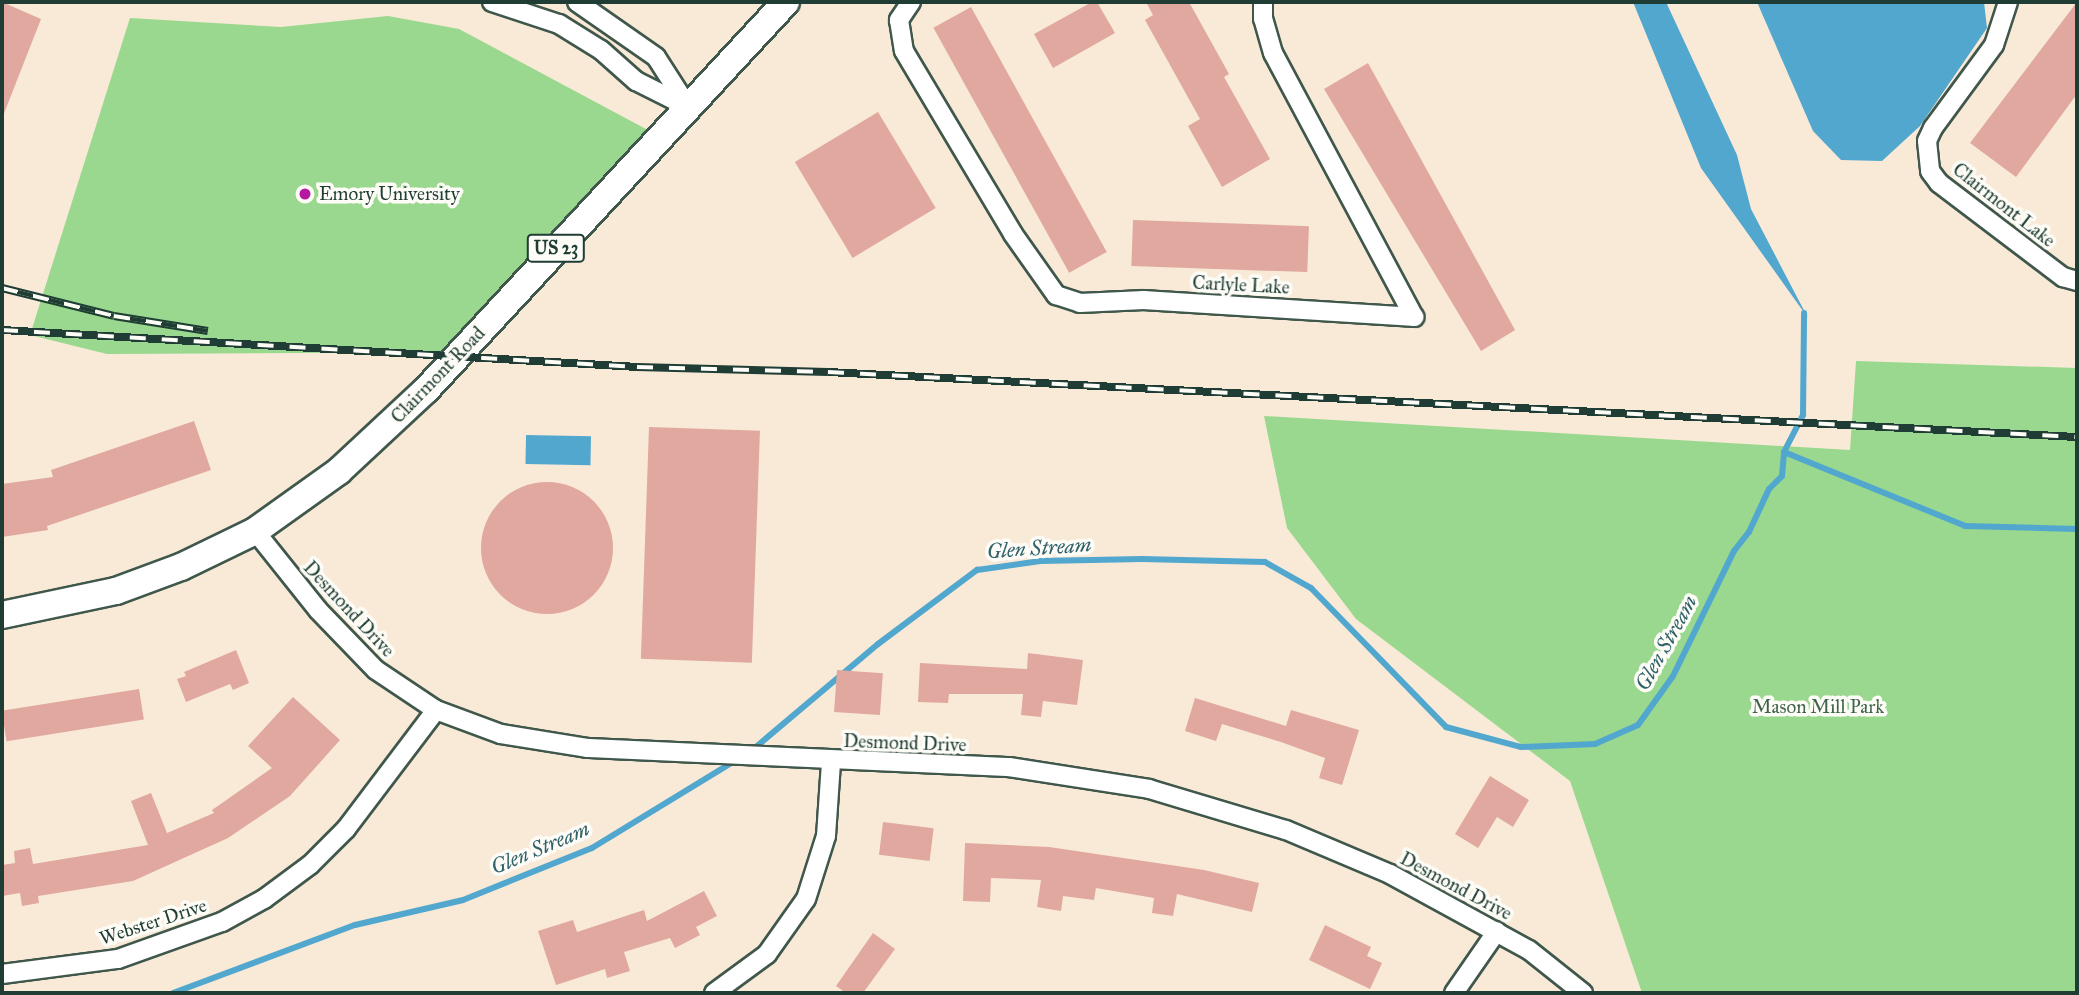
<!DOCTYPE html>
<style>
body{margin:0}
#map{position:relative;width:2079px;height:995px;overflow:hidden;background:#f8ead7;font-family:"IM FELL Great Primer",serif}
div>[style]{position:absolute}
.green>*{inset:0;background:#99d88e}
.water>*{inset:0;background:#52a7ce;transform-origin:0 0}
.stream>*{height:6px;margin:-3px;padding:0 3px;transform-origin:3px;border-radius:3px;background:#52a7ce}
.building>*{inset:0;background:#e0a89e;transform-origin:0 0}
.round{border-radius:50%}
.roads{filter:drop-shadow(2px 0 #40574c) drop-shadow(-2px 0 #40574c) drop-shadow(0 2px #40574c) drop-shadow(0 -2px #40574c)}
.street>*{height:18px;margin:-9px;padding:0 9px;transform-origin:9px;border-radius:9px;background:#fff}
.primary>*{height:26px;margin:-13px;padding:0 13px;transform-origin:13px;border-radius:13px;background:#fff}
.rail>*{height:8px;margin-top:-4px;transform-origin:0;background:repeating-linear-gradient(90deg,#fdfcf7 0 16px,#1f3d34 0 32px);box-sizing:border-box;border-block:2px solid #1f3d34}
.dots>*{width:19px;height:19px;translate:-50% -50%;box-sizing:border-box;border:4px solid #fdfcf7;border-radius:50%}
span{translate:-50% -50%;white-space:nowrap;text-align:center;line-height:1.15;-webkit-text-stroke:7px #fdfcf7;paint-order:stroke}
.shield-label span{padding:2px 5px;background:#fdfcf7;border:2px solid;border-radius:5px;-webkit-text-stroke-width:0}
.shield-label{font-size:18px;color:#1f3d34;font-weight:700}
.poi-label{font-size:19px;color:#1f3d34}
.left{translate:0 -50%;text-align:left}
.street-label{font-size:19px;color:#1f3d34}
.park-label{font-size:19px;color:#3e644a}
.water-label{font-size:21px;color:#31626a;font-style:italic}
.frame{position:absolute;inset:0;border:4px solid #1f3d34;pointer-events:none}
</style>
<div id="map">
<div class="green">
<i style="clip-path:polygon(388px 16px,459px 29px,659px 136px,457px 352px,107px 354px,30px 335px,130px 18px,281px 27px)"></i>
<i style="clip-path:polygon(1856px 361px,2077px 368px,2077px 993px,1642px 993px,1570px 781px,1356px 619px,1287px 528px,1264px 416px,1850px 450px)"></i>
</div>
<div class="water">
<i style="clip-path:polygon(1633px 2px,1666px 2px,1737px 155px,1751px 209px,1808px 318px,1701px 168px)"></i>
<i style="clip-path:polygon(1757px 2px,1984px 2px,1987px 28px,1920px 126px,1882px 161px,1841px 160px,1813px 131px)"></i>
<i style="left:526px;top:435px;width:65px;height:29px;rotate:1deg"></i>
</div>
<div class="stream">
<i style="left:1784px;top:452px;width:42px;rotate:-62.8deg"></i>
<i style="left:1803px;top:415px;width:102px;rotate:-89.4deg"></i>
<i style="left:1784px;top:452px;width:196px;rotate:22.2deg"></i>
<i style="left:1965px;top:526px;width:112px;rotate:1.5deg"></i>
<i style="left:751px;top:751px;width:166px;rotate:-40.1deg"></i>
<i style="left:878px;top:644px;width:124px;rotate:-36.8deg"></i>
<i style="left:977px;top:570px;width:64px;rotate:-8.1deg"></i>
<i style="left:1040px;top:561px;width:102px;rotate:-1.1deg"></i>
<i style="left:1142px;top:559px;width:123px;rotate:1.4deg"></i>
<i style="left:1265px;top:562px;width:53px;rotate:29.5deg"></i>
<i style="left:1311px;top:588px;width:194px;rotate:45.8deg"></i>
<i style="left:1446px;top:727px;width:78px;rotate:14.9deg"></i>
<i style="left:1521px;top:747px;width:74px;rotate:-2.3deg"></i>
<i style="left:1595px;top:744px;width:47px;rotate:-23.8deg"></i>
<i style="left:1638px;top:725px;width:60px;rotate:-54.5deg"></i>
<i style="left:1673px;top:676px;width:139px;rotate:-64deg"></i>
<i style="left:1734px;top:551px;width:24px;rotate:-52deg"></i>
<i style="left:1749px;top:532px;width:47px;rotate:-65.1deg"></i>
<i style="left:1769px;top:489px;width:18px;rotate:-45deg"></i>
<i style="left:1782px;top:476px;width:24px;rotate:-85deg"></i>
<i style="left:173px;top:993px;width:194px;rotate:-20.5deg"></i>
<i style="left:355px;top:925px;width:111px;rotate:-13deg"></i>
<i style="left:463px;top:900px;width:139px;rotate:-22deg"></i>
<i style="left:592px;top:848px;width:169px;rotate:-31.4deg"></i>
</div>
<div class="building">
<i style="clip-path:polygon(2px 2px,41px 19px,3px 116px,2px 115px)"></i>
<i style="clip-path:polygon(1092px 2px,1097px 2px,1115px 33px,1053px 68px,1034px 34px)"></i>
<i style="clip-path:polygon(1146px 2px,1189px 2px,1229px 74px,1224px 77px,1270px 159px,1222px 187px,1188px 126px,1200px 119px,1145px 20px,1153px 15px)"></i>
<i style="clip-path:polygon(2077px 2px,2077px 94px,2016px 177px,1970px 143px)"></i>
<i style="left:971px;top:7px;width:280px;height:43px;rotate:61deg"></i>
<i style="clip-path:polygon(1368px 63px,1515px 330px,1481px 351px,1324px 89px)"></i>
<i style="left:878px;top:112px;width:112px;height:97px;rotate:59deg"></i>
<i style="left:1133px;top:220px;width:176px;height:46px;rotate:2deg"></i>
<i style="clip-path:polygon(194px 421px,211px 470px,47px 526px,48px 530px,2px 537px,2px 484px,53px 477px,51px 470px)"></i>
<i style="left:649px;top:427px;width:111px;height:232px;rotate:2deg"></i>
<i class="round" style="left:481px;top:482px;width:132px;height:132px"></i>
<i style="clip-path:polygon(236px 650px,249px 683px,233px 690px,230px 684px,186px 702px,177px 679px,186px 676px,184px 672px)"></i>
<i style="clip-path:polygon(1028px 653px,1083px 660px,1077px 705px,1043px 701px,1041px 717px,1021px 715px,1023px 694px,949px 694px,948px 703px,918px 702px,920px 663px,1027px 669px)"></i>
<i style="left:837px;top:670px;width:46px;height:42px;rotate:4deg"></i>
<i style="left:139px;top:689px;width:31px;height:139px;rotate:81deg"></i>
<i style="clip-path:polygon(293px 697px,340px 740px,290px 796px,228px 838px,133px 881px,38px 896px,39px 903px,22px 906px,20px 893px,2px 896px,2px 865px,15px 863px,14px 851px,30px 848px,33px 864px,148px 845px,131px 801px,151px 793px,167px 833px,214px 813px,212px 810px,272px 768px,248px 746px)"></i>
<i style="clip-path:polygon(1195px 698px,1286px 726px,1291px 710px,1359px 730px,1342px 785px,1319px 778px,1325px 758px,1281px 742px,1222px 724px,1216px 741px,1185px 731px)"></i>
<i style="clip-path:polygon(1490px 776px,1529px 800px,1513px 827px,1497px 817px,1478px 848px,1455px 834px)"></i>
<i style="left:883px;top:822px;width:51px;height:33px;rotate:7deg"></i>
<i style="clip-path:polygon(965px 843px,1049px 847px,1204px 870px,1259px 883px,1252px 912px,1177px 894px,1173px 916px,1152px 913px,1154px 898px,1096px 888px,1094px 900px,1063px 896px,1061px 911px,1037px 907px,1041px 880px,991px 878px,990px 902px,963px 901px)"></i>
<i style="clip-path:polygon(704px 891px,717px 916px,696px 927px,700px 935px,675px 948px,670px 938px,624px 952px,630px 971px,607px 978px,605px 969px,556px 985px,538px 931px,573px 920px,577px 932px,644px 910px,647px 921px)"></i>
<i style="clip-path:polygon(1325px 925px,1371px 947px,1367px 956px,1382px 963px,1370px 989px,1309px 960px)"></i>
<i style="clip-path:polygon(873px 933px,895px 949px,863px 993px,846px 993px,836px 986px)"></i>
</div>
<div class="roads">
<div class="street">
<i style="left:492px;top:2px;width:71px;rotate:18.2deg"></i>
<i style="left:559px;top:24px;width:49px;rotate:31.8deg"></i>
<i style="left:601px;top:50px;width:47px;rotate:41.5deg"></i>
<i style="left:636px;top:81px;width:58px;rotate:26.6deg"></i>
<i style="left:577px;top:2px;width:96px;rotate:34.8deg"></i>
<i style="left:656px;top:57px;width:59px;rotate:57.4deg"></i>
<i style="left:911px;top:2px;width:22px;rotate:124deg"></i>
<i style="left:899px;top:20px;width:31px;rotate:81deg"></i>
<i style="left:904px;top:51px;width:213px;rotate:59.2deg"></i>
<i style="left:1013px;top:234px;width:75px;rotate:54.8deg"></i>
<i style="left:1056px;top:295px;width:25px;rotate:18deg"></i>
<i style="left:1080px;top:303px;width:64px;rotate:-2.7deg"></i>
<i style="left:1144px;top:300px;width:271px;rotate:3.6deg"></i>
<i style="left:1414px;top:317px;width:299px;rotate:-118.1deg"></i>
<i style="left:1273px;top:53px;width:35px;rotate:-106deg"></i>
<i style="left:1263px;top:19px;width:17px;rotate:-90deg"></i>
<i style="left:2008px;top:2px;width:45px;rotate:108deg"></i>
<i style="left:1994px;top:45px;width:103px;rotate:126.3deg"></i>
<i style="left:1933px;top:128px;width:14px;rotate:115deg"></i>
<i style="left:1927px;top:141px;width:30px;rotate:84deg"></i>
<i style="left:1930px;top:171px;width:15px;rotate:53deg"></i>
<i style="left:1939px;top:183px;width:156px;rotate:37.2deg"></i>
<i style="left:2063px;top:277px;width:15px;rotate:16deg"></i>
<i style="left:255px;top:531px;width:101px;rotate:51.4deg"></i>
<i style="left:318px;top:610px;width:83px;rotate:46deg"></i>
<i style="left:376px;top:670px;width:72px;rotate:33.7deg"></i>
<i style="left:436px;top:710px;width:69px;rotate:20.3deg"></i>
<i style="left:501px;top:734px;width:87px;rotate:9.2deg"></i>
<i style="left:587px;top:748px;width:422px;rotate:2.6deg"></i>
<i style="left:1009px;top:767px;width:142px;rotate:8.9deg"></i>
<i style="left:1149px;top:789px;width:143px;rotate:16.7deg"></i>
<i style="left:1286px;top:830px;width:113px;rotate:22.9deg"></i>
<i style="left:1390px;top:874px;width:158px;rotate:28.7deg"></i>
<i style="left:1529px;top:950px;width:69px;rotate:38.5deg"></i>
<i style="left:2px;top:974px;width:117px;rotate:-7.4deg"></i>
<i style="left:118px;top:959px;width:110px;rotate:-19.6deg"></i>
<i style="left:222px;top:922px;width:48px;rotate:-28.7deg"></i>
<i style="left:264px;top:899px;width:57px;rotate:-36.5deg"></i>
<i style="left:310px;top:865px;width:51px;rotate:-45deg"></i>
<i style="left:346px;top:829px;width:149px;rotate:-52.9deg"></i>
<i style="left:714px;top:993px;width:66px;rotate:-36.3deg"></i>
<i style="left:767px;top:954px;width:67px;rotate:-54.7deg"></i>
<i style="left:806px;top:899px;width:66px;rotate:-72.4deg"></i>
<i style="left:826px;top:836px;width:74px;rotate:-86.1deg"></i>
<i style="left:1454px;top:993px;width:75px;rotate:-55.3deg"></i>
</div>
<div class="primary">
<i style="left:2px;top:615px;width:116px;rotate:-11.9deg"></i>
<i style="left:116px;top:591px;width:69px;rotate:-20.3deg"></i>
<i style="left:181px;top:567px;width:82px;rotate:-25.9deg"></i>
<i style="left:255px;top:531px;width:103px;rotate:-35.5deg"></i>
<i style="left:339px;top:471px;width:119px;rotate:-43deg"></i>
<i style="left:426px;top:390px;width:529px;rotate:-47.14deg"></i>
</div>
</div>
<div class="rail">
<i style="left:2px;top:288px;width:115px;rotate:14deg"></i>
<i style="left:114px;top:316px;width:95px;rotate:9.1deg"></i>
<i style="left:2px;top:330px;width:636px;rotate:3.33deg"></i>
<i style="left:637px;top:367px;width:191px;rotate:1.5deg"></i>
<i style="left:828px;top:372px;width:1251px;rotate:2.98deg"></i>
</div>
<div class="dots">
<i style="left:305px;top:194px;background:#b5179e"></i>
</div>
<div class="shield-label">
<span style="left:556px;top:248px">US 23</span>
</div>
<div class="poi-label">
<span class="left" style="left:319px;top:194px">Emory University</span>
</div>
<div class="street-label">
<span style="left:2004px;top:205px;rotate:38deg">Clairmont Lake</span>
<span style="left:1241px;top:285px;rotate:3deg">Carlyle Lake</span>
<span style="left:438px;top:375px;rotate:-46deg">Clairmont Road</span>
<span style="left:349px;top:609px;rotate:47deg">Desmond Drive</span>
<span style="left:905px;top:743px;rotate:2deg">Desmond Drive</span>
<span style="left:1456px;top:886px;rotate:28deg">Desmond Drive</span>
<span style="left:153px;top:922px;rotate:-18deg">Webster Drive</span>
</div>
<div class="park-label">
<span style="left:1818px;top:707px">Mason Mill Park</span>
</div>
<div class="water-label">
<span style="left:1039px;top:548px;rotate:-4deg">Glen Stream</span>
<span style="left:1666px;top:643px;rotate:-61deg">Glen Stream</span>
<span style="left:540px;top:848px;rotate:-23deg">Glen Stream</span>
</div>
<div class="frame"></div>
</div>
